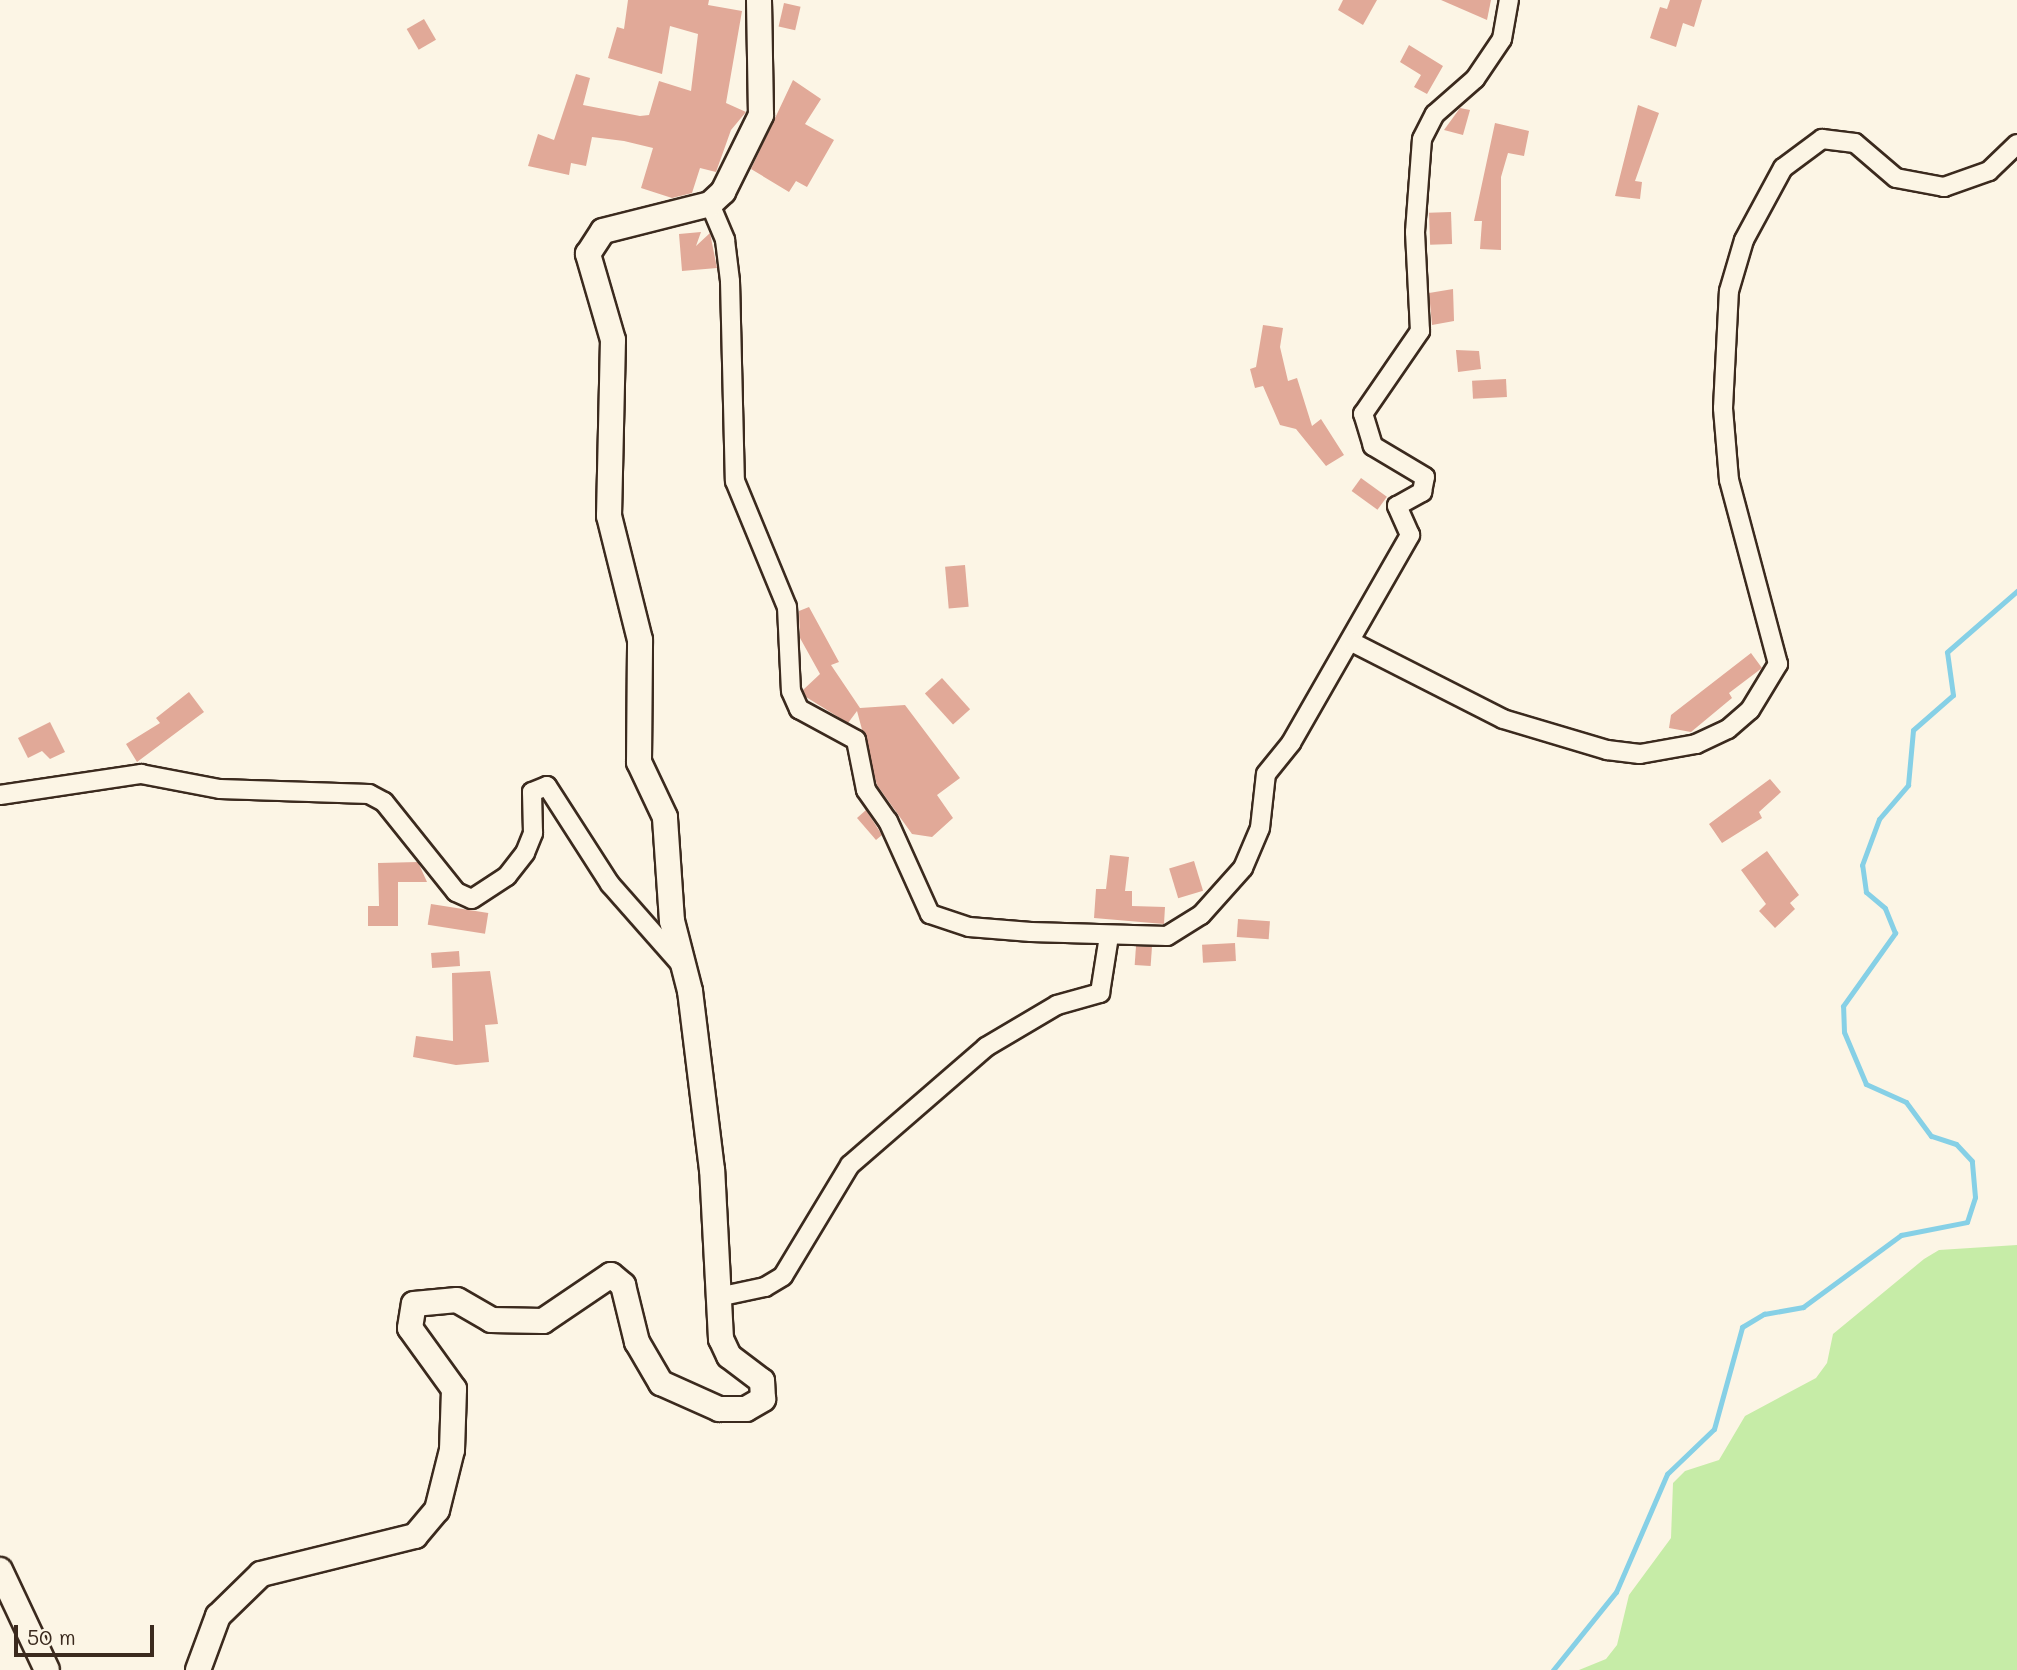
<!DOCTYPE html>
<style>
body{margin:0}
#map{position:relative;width:2017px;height:1670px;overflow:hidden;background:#fcf5e5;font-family:Mali,sans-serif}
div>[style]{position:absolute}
.green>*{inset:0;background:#c6eca7}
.stream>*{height:5px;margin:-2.5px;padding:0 2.5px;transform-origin:2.5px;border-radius:2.5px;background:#86d0e6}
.building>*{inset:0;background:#e1a998;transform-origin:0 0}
.roads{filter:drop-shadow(2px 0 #3b2a1e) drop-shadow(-2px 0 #3b2a1e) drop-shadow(0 2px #3b2a1e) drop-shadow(0 -2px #3b2a1e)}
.street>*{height:18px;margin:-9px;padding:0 9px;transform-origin:9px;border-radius:9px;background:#fcf5e5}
.secondary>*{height:24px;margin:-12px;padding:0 12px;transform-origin:12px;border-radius:12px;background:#fcf5e5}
span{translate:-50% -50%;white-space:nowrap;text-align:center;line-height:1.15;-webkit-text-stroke:5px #fcf5e5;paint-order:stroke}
.scale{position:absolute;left:14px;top:1625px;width:140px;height:32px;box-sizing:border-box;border:4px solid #3b2a1e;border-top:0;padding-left:9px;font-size:21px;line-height:24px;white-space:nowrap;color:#3b2a1e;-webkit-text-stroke:5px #fcf5e5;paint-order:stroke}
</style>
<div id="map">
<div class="green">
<i style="clip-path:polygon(2017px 1245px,2017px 1670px,1579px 1670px,1606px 1659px,1617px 1645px,1629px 1595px,1671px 1538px,1673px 1483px,1685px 1471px,1719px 1460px,1745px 1416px,1816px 1378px,1827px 1363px,1833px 1334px,1924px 1259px,1939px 1250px)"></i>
</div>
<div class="stream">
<i style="left:1553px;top:1670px;width:100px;rotate:-51.1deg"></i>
<i style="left:1616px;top:1592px;width:129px;rotate:-66.6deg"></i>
<i style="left:1667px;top:1474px;width:65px;rotate:-43.8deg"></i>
<i style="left:1714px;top:1429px;width:106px;rotate:-74.6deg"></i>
<i style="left:1742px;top:1327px;width:26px;rotate:-31deg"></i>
<i style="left:1764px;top:1314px;width:40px;rotate:-10deg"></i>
<i style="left:1803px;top:1307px;width:122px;rotate:-36.3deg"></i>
<i style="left:1901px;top:1235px;width:67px;rotate:-11.1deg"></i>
<i style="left:1967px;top:1222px;width:26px;rotate:-72deg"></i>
<i style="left:1975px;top:1197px;width:36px;rotate:-95deg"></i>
<i style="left:1972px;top:1161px;width:23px;rotate:-133deg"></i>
<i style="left:1956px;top:1144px;width:26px;rotate:-162deg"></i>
<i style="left:1931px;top:1136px;width:42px;rotate:-126.3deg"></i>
<i style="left:1906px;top:1102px;width:44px;rotate:-155.8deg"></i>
<i style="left:1866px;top:1084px;width:56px;rotate:-112.9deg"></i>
<i style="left:1844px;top:1032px;width:26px;rotate:-92deg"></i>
<i style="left:1843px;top:1006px;width:90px;rotate:-54.5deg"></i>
<i style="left:1895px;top:933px;width:27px;rotate:-112deg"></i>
<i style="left:1885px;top:908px;width:25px;rotate:-140deg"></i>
<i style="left:1866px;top:892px;width:27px;rotate:-98deg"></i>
<i style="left:1862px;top:865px;width:49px;rotate:-69.7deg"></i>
<i style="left:1879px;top:819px;width:45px;rotate:-49.5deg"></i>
<i style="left:1908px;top:785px;width:55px;rotate:-84.8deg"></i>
<i style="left:1913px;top:730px;width:53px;rotate:-41.2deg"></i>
<i style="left:1953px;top:695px;width:43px;rotate:-97.9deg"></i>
<i style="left:1947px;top:652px;width:93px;rotate:-41.1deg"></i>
</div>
<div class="building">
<i style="clip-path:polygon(628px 0,709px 0,708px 5px,742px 11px,726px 103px,746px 112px,731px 130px,716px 172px,700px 168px,692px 193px,672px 198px,641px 188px,653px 148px,624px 141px,592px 137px,586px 166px,571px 163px,569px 175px,528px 166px,538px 134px,554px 140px,576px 74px,590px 78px,583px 105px,640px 116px,649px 115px,659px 81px,691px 91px,698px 34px,670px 26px,662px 74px,608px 58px,617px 27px,624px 29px)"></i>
<i style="clip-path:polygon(1343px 0,1377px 0,1363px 25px,1338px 10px)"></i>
<i style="clip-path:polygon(1441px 0,1491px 0,1487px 20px)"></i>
<i style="clip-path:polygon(1670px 0,1702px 0,1694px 27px,1683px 23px,1676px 47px,1650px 38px,1660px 7px,1667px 9px)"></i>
<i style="left:784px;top:3px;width:17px;height:24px;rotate:13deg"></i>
<i style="left:424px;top:19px;width:24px;height:20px;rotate:60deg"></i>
<i style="clip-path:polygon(1409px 45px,1443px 66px,1427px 94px,1414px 87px,1421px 75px,1400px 62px)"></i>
<i style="clip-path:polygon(793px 80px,821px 99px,805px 124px,834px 140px,807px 187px,796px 181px,789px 192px,751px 169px)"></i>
<i style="clip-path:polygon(1638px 105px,1659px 113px,1635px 181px,1642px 182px,1640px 199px,1615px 196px)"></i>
<i style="clip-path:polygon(1460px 108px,1470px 110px,1463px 135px,1444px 130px)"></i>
<i style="clip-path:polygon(1495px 123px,1529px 131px,1524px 156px,1508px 153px,1501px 177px,1501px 250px,1480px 249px,1482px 221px,1474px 221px)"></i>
<i style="left:1451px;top:212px;width:32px;height:22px;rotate:88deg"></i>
<i style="clip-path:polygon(701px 232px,696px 246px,710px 233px,717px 268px,682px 271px,679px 234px)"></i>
<i style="clip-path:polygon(1453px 289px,1454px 321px,1432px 325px,1429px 293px)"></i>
<i style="clip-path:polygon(1263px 325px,1283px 328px,1280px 347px,1288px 381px,1297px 378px,1312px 426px,1321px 419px,1344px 455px,1326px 466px,1296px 429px,1280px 425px,1263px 386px,1255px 388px,1250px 369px,1256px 367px)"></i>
<i style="clip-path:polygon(1456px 350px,1479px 351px,1481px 369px,1458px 372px)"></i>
<i style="left:1506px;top:379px;width:18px;height:34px;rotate:87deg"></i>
<i style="left:1361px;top:478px;width:32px;height:16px;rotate:36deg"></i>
<i style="left:965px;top:565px;width:42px;height:20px;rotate:85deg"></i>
<i style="clip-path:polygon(809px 607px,839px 662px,831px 665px,860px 708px,905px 705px,960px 778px,937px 795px,953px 818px,932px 837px,912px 834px,877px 785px,857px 711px,848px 723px,806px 697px,803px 690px,820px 674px,800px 638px,799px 611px)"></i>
<i style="clip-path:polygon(1751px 653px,1762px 668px,1729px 693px,1732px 698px,1691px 732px,1669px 728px,1671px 715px)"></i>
<i style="left:942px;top:678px;width:42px;height:23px;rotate:48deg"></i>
<i style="clip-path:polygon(189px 692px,204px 712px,137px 762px,126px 744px,160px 723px,156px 718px)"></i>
<i style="clip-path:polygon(50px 722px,65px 752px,50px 759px,42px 751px,28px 758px,18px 738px)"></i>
<i style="clip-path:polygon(1770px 779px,1781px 792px,1759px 812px,1762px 818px,1722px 843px,1709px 824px)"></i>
<i style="clip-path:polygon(866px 810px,882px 835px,876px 840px,857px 818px)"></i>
<i style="clip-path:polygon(1767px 851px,1799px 895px,1790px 903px,1795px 909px,1775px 928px,1759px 911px,1766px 904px,1741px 870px)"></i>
<i style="clip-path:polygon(1110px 855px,1129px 857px,1125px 891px,1132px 891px,1132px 906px,1165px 907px,1164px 924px,1094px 918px,1096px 889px,1106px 889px)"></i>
<i style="left:1194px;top:861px;width:31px;height:26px;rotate:73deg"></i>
<i style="clip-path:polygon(418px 862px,427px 882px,398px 882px,398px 926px,368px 926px,368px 906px,379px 906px,378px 863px)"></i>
<i style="left:431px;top:904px;width:58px;height:21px;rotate:9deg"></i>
<i style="left:1238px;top:919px;width:32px;height:18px;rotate:4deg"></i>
<i style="left:1235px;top:943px;width:18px;height:33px;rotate:87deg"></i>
<i style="left:1136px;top:946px;width:16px;height:19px;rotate:4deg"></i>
<i style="left:459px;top:951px;width:15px;height:28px;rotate:86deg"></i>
<i style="clip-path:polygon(490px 971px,498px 1024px,485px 1025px,489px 1062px,456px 1065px,413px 1057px,416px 1036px,453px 1041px,452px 973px)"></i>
</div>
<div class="roads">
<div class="street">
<i style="left:710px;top:204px;width:39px;rotate:67deg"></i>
<i style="left:725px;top:240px;width:41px;rotate:83deg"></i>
<i style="left:730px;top:281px;width:200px;rotate:88.6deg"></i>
<i style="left:735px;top:481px;width:136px;rotate:67.6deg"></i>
<i style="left:787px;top:607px;width:84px;rotate:87.3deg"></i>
<i style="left:791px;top:691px;width:20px;rotate:66deg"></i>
<i style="left:799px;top:709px;width:65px;rotate:28.5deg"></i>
<i style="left:856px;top:740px;width:51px;rotate:78.7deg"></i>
<i style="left:866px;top:790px;width:38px;rotate:55deg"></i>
<i style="left:888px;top:821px;width:102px;rotate:65.7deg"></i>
<i style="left:930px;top:914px;width:41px;rotate:18.4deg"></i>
<i style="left:969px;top:927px;width:62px;rotate:4.6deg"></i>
<i style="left:1031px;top:932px;width:136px;rotate:1.7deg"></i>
<i style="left:1167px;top:936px;width:40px;rotate:-32deg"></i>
<i style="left:1201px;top:915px;width:63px;rotate:-48.2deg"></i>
<i style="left:1243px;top:868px;width:43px;rotate:-67deg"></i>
<i style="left:1260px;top:828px;width:54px;rotate:-83.7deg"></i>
<i style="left:1266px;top:774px;width:40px;rotate:-51deg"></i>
<i style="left:1291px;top:743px;width:240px;rotate:-60.2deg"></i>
<i style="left:1410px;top:535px;width:32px;rotate:-114deg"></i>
<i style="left:1397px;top:506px;width:29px;rotate:-29deg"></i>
<i style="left:1422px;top:492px;width:15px;rotate:-79deg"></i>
<i style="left:1425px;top:477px;width:61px;rotate:-149.2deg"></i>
<i style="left:1373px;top:446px;width:34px;rotate:-107deg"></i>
<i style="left:1363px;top:414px;width:101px;rotate:-55.5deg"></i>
<i style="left:1420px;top:331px;width:99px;rotate:-92.9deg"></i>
<i style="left:1415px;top:232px;width:93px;rotate:-85.7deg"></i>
<i style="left:1422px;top:139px;width:28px;rotate:-63deg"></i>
<i style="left:1435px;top:114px;width:53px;rotate:-41.2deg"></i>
<i style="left:1475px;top:79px;width:48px;rotate:-56deg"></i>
<i style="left:1502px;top:39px;width:40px;rotate:-80deg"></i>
<i style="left:1352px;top:642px;width:169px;rotate:27deg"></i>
<i style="left:1503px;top:719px;width:109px;rotate:16.6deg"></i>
<i style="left:1607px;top:750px;width:33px;rotate:7deg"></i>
<i style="left:1640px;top:754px;width:57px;rotate:-10.1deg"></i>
<i style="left:1696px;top:744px;width:35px;rotate:-25deg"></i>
<i style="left:1728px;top:729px;width:29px;rotate:-41deg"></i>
<i style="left:1750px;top:710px;width:54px;rotate:-58.7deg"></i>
<i style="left:1778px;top:664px;width:190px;rotate:-104.9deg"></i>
<i style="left:1729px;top:480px;width:72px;rotate:-94.8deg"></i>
<i style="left:1723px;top:408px;width:117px;rotate:-87.1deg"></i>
<i style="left:1729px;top:291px;width:53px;rotate:-73.6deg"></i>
<i style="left:1744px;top:240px;width:82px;rotate:-61.6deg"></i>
<i style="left:1783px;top:168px;width:49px;rotate:-36.6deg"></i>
<i style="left:1822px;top:139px;width:33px;rotate:7deg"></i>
<i style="left:1855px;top:143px;width:54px;rotate:40.5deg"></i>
<i style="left:1896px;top:178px;width:49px;rotate:10.6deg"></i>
<i style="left:1944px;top:187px;width:48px;rotate:-19.6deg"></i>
<i style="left:1989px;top:171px;width:39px;rotate:-44deg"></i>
<i style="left:0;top:795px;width:143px;rotate:-8.5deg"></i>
<i style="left:141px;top:774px;width:80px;rotate:10.8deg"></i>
<i style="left:220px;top:789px;width:149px;rotate:1.9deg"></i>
<i style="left:369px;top:794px;width:17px;rotate:28deg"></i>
<i style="left:384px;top:802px;width:115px;rotate:51.3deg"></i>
<i style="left:456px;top:892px;width:17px;rotate:24deg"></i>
<i style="left:472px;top:899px;width:42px;rotate:-33.3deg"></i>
<i style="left:507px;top:876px;width:29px;rotate:-52deg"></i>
<i style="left:525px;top:853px;width:22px;rotate:-68deg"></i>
<i style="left:533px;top:833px;width:41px;rotate:-91.4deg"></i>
<i style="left:532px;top:792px;width:16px;rotate:-22deg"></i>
<i style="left:547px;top:786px;width:117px;rotate:57.3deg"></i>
<i style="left:610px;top:884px;width:112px;rotate:48.6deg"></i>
<i style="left:718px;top:1297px;width:48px;rotate:-12deg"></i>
<i style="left:765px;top:1287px;width:21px;rotate:-31deg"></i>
<i style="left:783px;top:1276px;width:130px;rotate:-58.9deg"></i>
<i style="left:850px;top:1165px;width:180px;rotate:-40.9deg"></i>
<i style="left:986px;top:1047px;width:82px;rotate:-30.6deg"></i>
<i style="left:1057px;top:1005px;width:45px;rotate:-15.6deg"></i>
<i style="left:1100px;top:993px;width:58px;rotate:-81deg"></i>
</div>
<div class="secondary">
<i style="left:0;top:1570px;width:110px;rotate:64.8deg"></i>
<i style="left:198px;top:1670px;width:58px;rotate:-69.7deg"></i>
<i style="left:218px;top:1616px;width:60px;rotate:-44.3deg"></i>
<i style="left:261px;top:1574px;width:159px;rotate:-13.9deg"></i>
<i style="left:415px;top:1536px;width:34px;rotate:-50deg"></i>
<i style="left:437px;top:1510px;width:62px;rotate:-76deg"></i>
<i style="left:452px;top:1450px;width:61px;rotate:-88.1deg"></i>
<i style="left:454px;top:1389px;width:75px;rotate:-125.8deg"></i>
<i style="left:410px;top:1328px;width:24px;rotate:-81deg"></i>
<i style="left:414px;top:1304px;width:43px;rotate:-5.3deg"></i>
<i style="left:457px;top:1300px;width:39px;rotate:30deg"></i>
<i style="left:491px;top:1320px;width:52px;rotate:1.1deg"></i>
<i style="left:543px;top:1321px;width:82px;rotate:-34.1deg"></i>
<i style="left:611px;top:1275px;width:16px;rotate:40deg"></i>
<i style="left:623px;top:1285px;width:59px;rotate:76.2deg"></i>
<i style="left:637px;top:1342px;width:48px;rotate:59.7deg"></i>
<i style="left:661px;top:1383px;width:64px;rotate:24.1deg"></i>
<i style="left:719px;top:1409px;width:27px"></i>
<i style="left:746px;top:1409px;width:20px;rotate:-30deg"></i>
<i style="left:763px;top:1399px;width:18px;rotate:-93deg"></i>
<i style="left:762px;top:1381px;width:41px;rotate:-142.9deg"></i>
<i style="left:729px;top:1356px;width:19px;rotate:-115deg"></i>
<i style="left:721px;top:1339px;width:169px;rotate:-93deg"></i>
<i style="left:712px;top:1170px;width:180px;rotate:-97deg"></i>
<i style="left:690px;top:991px;width:72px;rotate:-104.4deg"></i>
<i style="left:672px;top:921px;width:104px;rotate:-93.9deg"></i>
<i style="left:665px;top:817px;width:61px;rotate:-115.3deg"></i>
<i style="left:639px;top:762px;width:122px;rotate:-89.5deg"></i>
<i style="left:640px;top:640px;width:128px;rotate:-104deg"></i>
<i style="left:609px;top:516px;width:176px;rotate:-88.7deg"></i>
<i style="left:613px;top:340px;width:90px;rotate:-106.2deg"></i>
<i style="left:588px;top:254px;width:27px;rotate:-57deg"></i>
<i style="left:603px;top:231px;width:110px;rotate:-14.2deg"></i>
<i style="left:710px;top:204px;width:18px;rotate:-43deg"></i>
<i style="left:723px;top:192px;width:86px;rotate:-63.7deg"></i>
<i style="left:761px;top:115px;width:115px;rotate:-91deg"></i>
</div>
</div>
<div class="scale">50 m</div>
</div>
